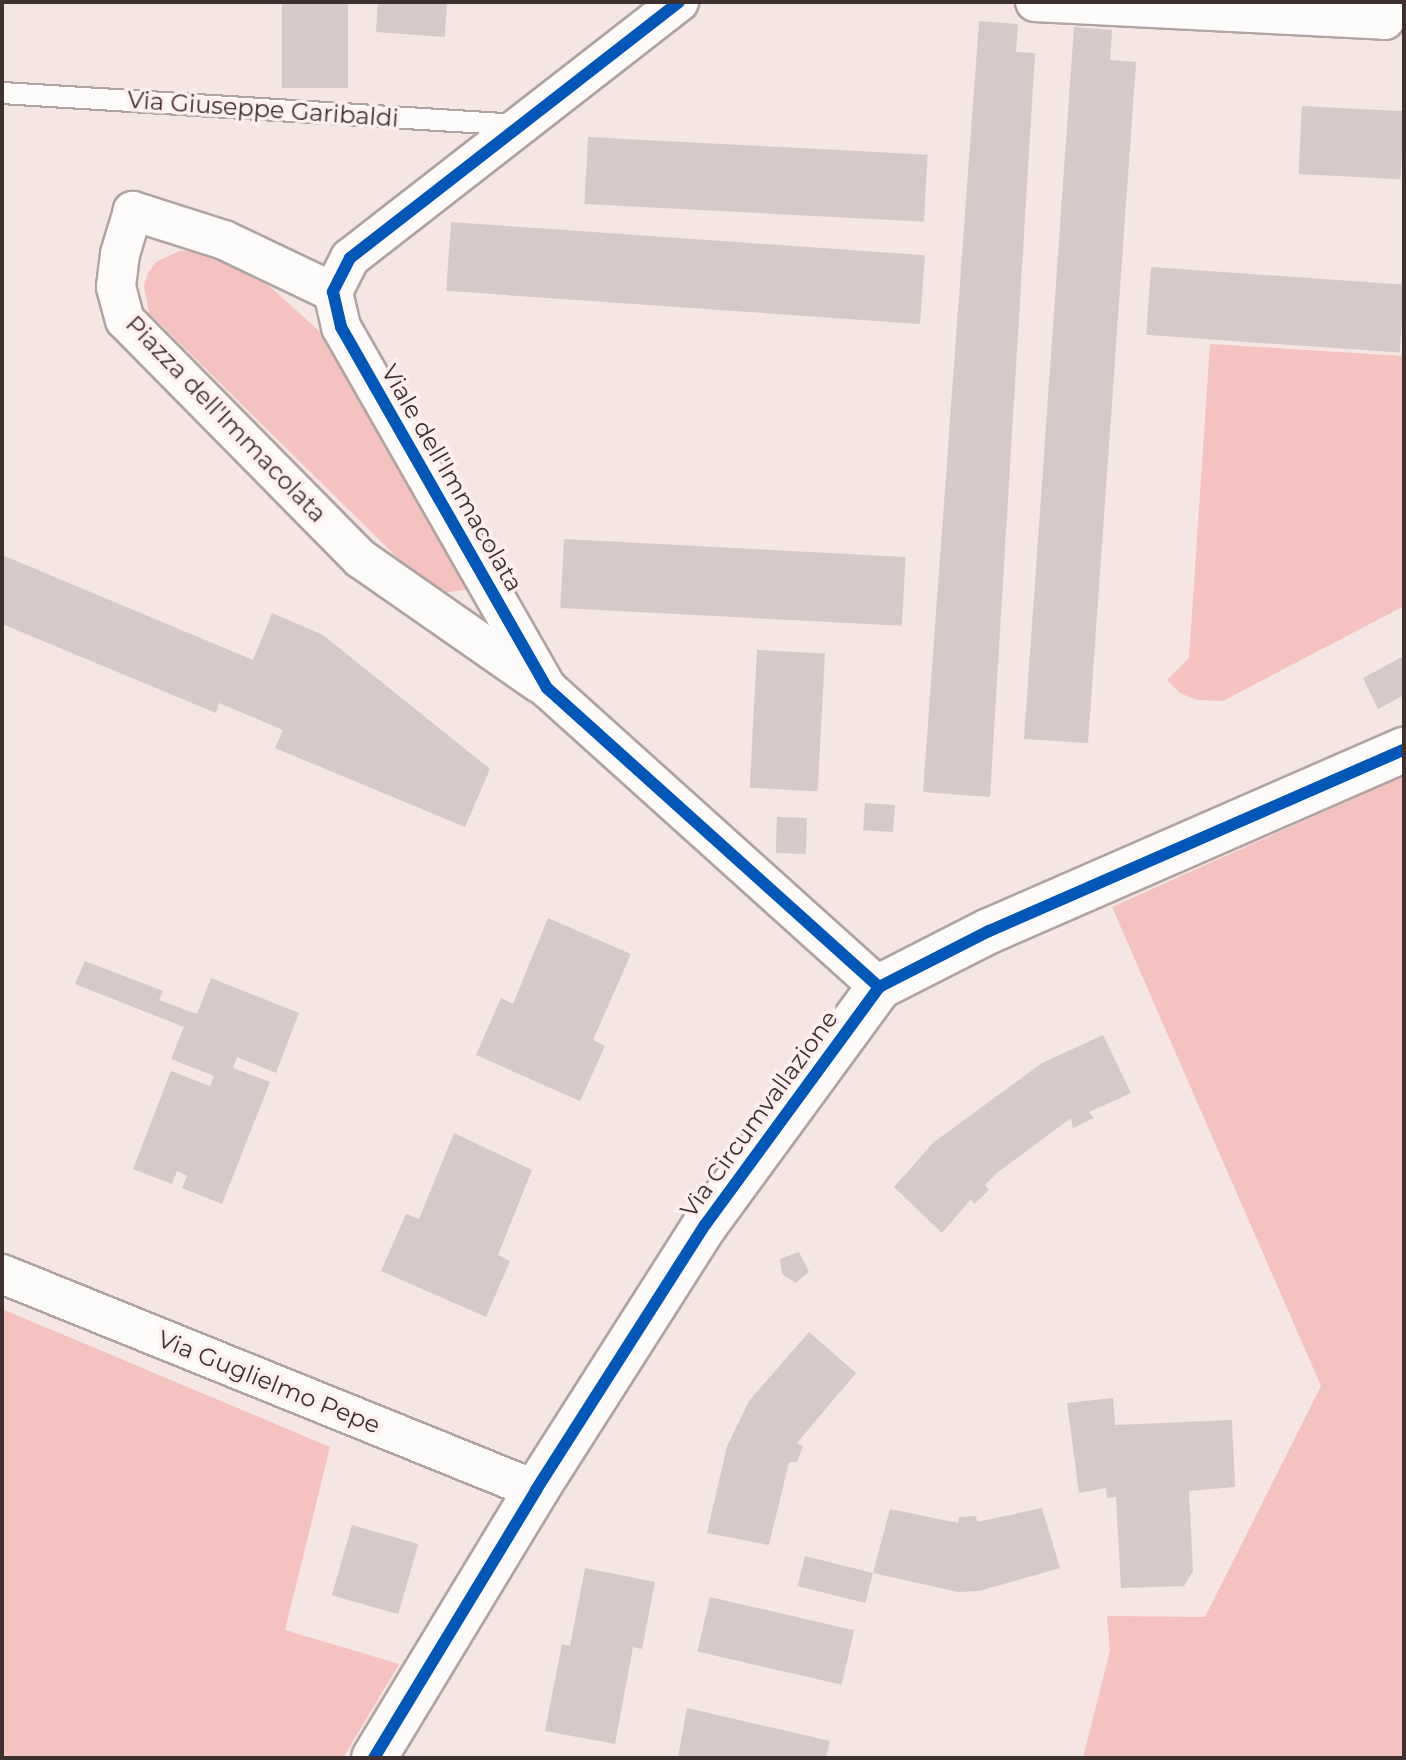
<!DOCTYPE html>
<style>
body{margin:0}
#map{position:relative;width:1406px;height:1760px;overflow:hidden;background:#f5e5e3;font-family:Montserrat,sans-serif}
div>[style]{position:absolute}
.green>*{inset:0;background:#f4c2bf}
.building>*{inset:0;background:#d7c9c8;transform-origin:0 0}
.roads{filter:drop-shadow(2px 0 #b0a3a2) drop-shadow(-2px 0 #b0a3a2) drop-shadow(0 2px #b0a3a2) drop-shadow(0 -2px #b0a3a2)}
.lane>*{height:20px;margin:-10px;padding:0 10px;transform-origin:10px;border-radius:10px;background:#fefbfb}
.street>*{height:38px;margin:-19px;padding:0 19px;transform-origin:19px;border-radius:19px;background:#fefbfb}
.secondary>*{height:44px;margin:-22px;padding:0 22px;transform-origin:22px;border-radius:22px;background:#fefbfb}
.cycleway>*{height:12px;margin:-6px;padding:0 6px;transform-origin:6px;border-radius:6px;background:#0057b8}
span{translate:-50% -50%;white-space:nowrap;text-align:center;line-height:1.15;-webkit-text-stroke:7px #fff0ef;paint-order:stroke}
.street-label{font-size:24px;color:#3e302f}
.frame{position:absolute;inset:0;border:4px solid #3e302f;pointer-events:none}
</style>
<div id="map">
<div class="green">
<i style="clip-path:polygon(179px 251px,191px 251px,259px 277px,327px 338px,471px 589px,442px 593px,424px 584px,149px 313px,144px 286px,148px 273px,156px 262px)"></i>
<i style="clip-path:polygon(1210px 344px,1404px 356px,1404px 606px,1223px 701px,1197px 700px,1180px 693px,1167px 680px,1189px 658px)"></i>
<i style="clip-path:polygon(1404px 776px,1404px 1758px,1083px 1758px,1110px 1651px,1107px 1616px,1205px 1617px,1321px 1386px,1112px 907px)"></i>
<i style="clip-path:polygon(2px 1309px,330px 1447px,285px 1630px,399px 1664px,343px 1758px,2px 1758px)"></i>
</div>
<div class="building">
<i style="left:282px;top:2px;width:66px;height:86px"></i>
<i style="clip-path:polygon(378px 2px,447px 2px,445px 37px,376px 32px)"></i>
<i style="clip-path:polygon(979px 21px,1018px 24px,1016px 52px,1035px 53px,990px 797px,923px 792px)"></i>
<i style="clip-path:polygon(1074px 27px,1112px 30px,1110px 60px,1136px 62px,1088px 743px,1024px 739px)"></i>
<i style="left:1302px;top:106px;width:102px;height:68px;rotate:3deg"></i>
<i style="left:588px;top:137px;width:340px;height:67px;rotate:3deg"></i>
<i style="left:451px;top:222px;width:475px;height:69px;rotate:4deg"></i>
<i style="left:1151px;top:267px;width:254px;height:68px;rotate:4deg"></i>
<i style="left:564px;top:539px;width:342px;height:69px;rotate:3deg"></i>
<i style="clip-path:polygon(2px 555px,253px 660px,272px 613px,323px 635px,490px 769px,465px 827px,275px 748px,283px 730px,219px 703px,216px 713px,2px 624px)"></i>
<i style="left:757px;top:650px;width:68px;height:138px;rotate:3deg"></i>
<i style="clip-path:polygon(1404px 656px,1404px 695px,1378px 709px,1363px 678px)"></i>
<i style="left:865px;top:803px;width:30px;height:27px;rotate:4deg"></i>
<i style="left:777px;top:817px;width:30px;height:36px;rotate:2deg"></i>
<i style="clip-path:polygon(548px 918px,631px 954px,593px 1040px,605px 1046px,580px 1101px,476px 1055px,501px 998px,513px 1004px)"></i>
<i style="clip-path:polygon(85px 961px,163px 991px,159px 1000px,197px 1014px,211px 978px,299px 1013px,276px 1073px,237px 1057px,233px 1068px,270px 1082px,222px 1204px,182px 1188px,187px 1176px,177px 1171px,172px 1184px,133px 1169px,171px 1071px,210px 1086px,214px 1076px,171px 1059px,184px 1027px,75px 984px)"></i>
<i style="clip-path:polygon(1103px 1035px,1131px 1093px,1089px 1112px,1094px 1118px,1073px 1128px,1071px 1118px,998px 1172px,985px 1185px,989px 1190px,974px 1204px,971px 1199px,942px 1233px,894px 1187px,934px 1142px,1042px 1063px)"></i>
<i style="clip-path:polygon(454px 1133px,532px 1170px,498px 1255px,510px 1261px,486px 1317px,381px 1271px,406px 1214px,419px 1219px)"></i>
<i style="clip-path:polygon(799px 1252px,809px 1272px,796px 1283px,782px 1274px,780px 1259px)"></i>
<i style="clip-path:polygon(809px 1332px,856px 1373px,797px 1443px,803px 1446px,797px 1462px,789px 1462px,769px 1545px,707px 1533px,727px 1446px,749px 1401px)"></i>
<i style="clip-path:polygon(1113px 1398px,1115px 1425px,1232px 1420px,1235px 1487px,1189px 1491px,1193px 1571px,1184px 1586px,1121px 1588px,1116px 1497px,1107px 1498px,1106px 1488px,1079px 1493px,1067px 1403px)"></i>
<i style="clip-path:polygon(1042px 1508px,1060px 1568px,979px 1591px,958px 1592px,873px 1573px,890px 1509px,958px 1523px,959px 1517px,976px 1516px,977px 1522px)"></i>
<i style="left:352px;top:1525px;width:69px;height:73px;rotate:16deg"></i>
<i style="left:805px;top:1556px;width:70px;height:31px;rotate:14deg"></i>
<i style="clip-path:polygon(585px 1568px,655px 1582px,642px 1649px,633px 1647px,615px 1744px,545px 1731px,562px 1644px,570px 1646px)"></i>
<i style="left:710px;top:1597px;width:148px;height:56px;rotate:13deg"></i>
<i style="clip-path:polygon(687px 1708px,830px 1741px,826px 1758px,678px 1758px)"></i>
</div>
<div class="roads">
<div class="lane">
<i style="left:2px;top:93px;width:518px;rotate:3.54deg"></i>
</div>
<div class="street">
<i style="left:679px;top:2px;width:417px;rotate:142.1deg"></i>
<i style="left:350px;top:258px;width:38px;rotate:117deg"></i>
<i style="left:333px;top:292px;width:36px;rotate:77deg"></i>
<i style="left:341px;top:327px;width:416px;rotate:60.3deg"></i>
<i style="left:547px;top:688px;width:447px;rotate:42deg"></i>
<i style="left:1035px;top:2px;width:350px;rotate:2.9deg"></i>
<i style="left:1385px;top:20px;width:18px;rotate:-87deg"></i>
<i style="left:333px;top:292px;width:121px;rotate:-154.5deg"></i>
<i style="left:224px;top:240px;width:96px;rotate:-162.3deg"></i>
<i style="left:133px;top:211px;width:45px;rotate:106.8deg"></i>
<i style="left:120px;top:254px;width:33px;rotate:97deg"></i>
<i style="left:116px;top:287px;width:34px;rotate:75deg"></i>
<i style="left:125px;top:320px;width:336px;rotate:45.4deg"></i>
<i style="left:361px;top:559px;width:217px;rotate:34.9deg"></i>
<i style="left:2px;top:1274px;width:576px;rotate:22.02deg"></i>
</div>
<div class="secondary">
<i style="left:374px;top:1758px;width:313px;rotate:-58.8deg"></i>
<i style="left:536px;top:1490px;width:314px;rotate:-57.5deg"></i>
<i style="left:705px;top:1225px;width:295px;rotate:-53.8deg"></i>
<i style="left:879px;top:987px;width:123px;rotate:-27deg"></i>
<i style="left:989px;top:931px;width:453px;rotate:-23.6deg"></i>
</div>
</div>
<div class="cycleway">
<i style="left:679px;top:2px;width:417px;rotate:142.1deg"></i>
<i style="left:350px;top:258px;width:38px;rotate:117deg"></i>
<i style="left:333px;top:292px;width:36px;rotate:77deg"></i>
<i style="left:341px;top:327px;width:416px;rotate:60.3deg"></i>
<i style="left:547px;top:688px;width:447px;rotate:42deg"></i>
<i style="left:374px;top:1758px;width:313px;rotate:-58.8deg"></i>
<i style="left:536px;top:1490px;width:314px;rotate:-57.5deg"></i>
<i style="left:705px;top:1225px;width:295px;rotate:-53.8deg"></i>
<i style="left:879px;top:987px;width:123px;rotate:-27deg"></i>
<i style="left:989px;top:931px;width:453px;rotate:-23.6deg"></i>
</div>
<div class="street-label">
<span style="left:263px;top:109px;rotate:4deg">Via Giuseppe Garibaldi</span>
<span style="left:226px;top:419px;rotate:46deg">Piazza dell'Immacolata</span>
<span style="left:452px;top:478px;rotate:60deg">Viale dell'Immacolata</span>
<span style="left:759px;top:1114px;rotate:-54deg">Via Circumvallazione</span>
<span style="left:269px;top:1382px;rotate:22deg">Via Guglielmo Pepe</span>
</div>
<div class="frame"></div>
</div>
